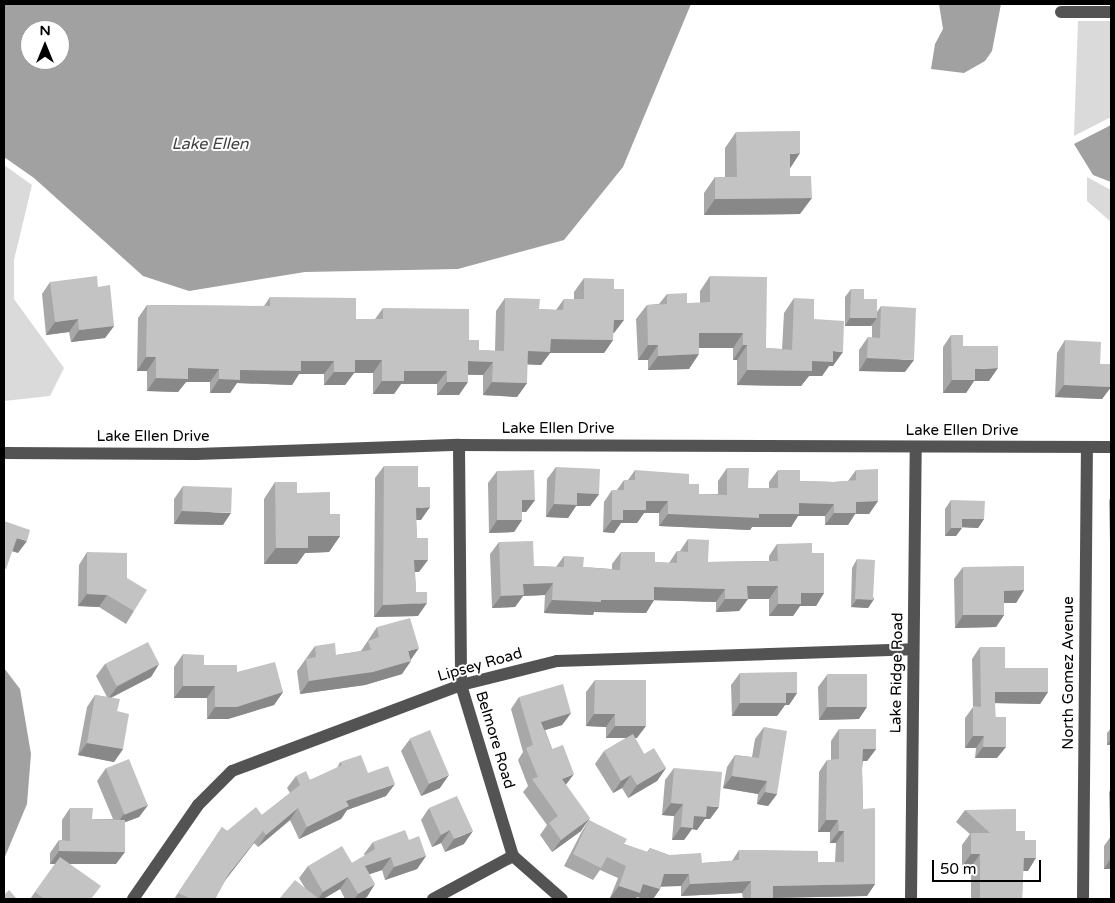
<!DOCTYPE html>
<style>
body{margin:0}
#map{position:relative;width:1115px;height:903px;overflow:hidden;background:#fff;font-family:"Varela Round",sans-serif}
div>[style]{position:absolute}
.green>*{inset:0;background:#dadada}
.water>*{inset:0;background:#a1a1a1}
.minor>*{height:12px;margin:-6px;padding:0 6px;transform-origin:6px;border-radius:6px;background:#535353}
.wall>*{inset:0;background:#a8a8a8}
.shaded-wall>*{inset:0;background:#888}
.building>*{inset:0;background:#c3c3c3;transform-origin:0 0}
span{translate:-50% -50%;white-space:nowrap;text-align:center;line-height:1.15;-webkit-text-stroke:4px #fff;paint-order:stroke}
.street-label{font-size:15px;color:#000}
.water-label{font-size:16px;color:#424242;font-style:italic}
.frame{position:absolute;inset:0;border:5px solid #000;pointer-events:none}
.north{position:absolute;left:20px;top:20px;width:50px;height:50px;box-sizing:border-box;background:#fff;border:1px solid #999;border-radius:50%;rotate:0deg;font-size:14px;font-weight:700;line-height:20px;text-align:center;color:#000}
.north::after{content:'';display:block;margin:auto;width:18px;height:22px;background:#000;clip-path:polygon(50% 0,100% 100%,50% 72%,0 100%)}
.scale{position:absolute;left:932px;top:860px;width:109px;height:22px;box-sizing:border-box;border:2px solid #000;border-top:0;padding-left:6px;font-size:15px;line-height:18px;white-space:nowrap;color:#000;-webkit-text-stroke:4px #fff;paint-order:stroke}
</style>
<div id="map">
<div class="green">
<i style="clip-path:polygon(1078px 21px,1111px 21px,1111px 117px,1074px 136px)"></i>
<i style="clip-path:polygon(4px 165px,32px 185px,14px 260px,14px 299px,64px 368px,50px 396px,4px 401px)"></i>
<i style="clip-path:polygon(1087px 177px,1111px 190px,1111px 222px,1087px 201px)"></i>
</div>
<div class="water">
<i style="clip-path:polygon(evenodd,4px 4px,691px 4px,623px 167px,564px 240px,458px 269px,305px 272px,189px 291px,143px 276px,34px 178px,4px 157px,4px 4px,30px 30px,60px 30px,60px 60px,30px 60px,30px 30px)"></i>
<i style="clip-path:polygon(939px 4px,1001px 4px,992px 51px,985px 61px,964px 73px,931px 69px,935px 44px,943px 29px)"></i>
<i style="clip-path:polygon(1111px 125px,1111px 182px,1093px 175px,1074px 144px)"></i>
<i style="clip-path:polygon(4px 668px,20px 689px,31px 754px,27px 804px,4px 859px)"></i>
</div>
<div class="minor">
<i style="left:1061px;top:12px;width:50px"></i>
<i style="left:459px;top:445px;width:240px;rotate:89.5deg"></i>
<i style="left:461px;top:685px;width:179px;rotate:73.1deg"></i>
<i style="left:513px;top:856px;width:65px;rotate:41.3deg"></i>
<i style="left:4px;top:453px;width:192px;rotate:0.3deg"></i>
<i style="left:196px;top:454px;width:263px;rotate:-2deg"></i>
<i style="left:459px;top:445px;width:652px;rotate:0.18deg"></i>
<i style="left:133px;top:899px;width:114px;rotate:-55.3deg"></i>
<i style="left:198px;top:805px;width:48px;rotate:-45deg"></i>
<i style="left:232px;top:771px;width:245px;rotate:-20.6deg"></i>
<i style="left:461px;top:685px;width:99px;rotate:-14deg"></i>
<i style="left:557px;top:661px;width:356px;rotate:-1.9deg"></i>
<i style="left:433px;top:899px;width:91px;rotate:-28.3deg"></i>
<i style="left:911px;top:899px;width:451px;rotate:-89.4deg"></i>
<i style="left:1083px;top:899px;width:452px;rotate:-89.5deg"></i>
</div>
<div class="wall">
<i style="clip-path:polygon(736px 132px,790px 168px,790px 176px,800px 214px,704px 215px,704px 193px,715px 177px,725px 177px,725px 148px)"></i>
<i style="clip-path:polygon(710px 276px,766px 348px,782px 349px,784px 313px,794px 298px,814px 319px,833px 366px,829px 366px,822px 376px,809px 376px,801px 386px,737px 385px,737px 360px,733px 360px,733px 348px,699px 348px,689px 369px,648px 370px,648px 360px,638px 360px,636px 319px,647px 305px,659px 304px,667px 294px,687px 303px,700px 303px,700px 291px)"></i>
<i style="clip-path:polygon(584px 278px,614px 333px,613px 333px,613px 340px,604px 353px,550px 353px,541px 365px,527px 364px,527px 383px,517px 397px,483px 395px,483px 375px,468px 375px,459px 395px,437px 395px,437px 384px,401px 384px,394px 394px,373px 394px,373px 373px,354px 373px,345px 385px,324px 385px,324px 374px,299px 374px,292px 385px,237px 383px,230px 393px,210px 393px,210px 382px,186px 382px,178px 392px,147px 391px,147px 371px,137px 371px,138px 318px,147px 305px,264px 306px,270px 297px,356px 319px,375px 319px,383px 308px,469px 340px,479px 350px,495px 351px,496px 311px,505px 298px,539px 309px,556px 310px,564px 299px,574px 299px,574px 292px)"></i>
<i style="clip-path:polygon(50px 282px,98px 287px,114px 326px,105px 338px,71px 342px,69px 332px,46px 335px,42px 294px)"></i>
<i style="clip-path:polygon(851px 289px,864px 299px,877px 312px,881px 306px,905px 372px,859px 371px,859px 350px,868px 337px,872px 338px,872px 325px,871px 326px,845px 326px,845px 297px)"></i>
<i style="clip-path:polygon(951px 335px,963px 346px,989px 381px,974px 381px,966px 393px,943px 393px,943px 347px)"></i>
<i style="clip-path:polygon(1065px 340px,1100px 364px,1111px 387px,1102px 399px,1055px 397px,1057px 353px)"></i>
<i style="clip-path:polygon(384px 466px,418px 487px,421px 520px,416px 520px,417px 538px,419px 572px,415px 572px,416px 592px,418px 616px,374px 617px,375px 478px)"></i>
<i style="clip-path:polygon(556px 467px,599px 494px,590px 506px,576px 506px,568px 518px,546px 517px,547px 479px)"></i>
<i style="clip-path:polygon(727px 468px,748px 488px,769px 488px,769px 482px,778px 470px,800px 481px,834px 482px,848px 481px,856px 470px,878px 501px,869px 514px,855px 514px,848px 525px,825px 525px,825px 516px,798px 516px,791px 527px,752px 527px,750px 530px,659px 526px,659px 513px,644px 513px,637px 523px,621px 523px,614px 533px,603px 532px,604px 502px,612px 490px,617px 490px,624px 480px,628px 480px,635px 470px,689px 484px,699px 494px,718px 494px,718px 481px)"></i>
<i style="clip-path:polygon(497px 471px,535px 500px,526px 512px,522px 512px,522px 520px,514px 532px,489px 533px,488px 483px)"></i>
<i style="clip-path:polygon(275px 482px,297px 493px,330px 514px,340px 536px,329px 552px,305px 553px,297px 564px,264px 564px,264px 499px)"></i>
<i style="clip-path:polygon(183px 486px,223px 525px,174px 524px,174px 499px)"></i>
<i style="clip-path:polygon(1111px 497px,1111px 542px,1110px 542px,1109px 500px)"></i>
<i style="clip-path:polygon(951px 500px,984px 519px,978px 528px,962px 527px,956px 536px,945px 536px,945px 509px)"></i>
<i style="clip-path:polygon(688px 539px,708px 562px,769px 561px,769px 556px,777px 544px,812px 553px,824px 593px,816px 606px,800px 606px,793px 616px,769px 616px,769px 599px,748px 599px,739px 611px,716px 612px,716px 602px,654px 600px,646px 613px,594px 612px,593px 615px,544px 613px,545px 595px,523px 596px,515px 607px,492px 608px,490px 554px,499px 542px,534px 566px,556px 567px,564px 556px,583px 567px,612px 569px,612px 564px,621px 552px,655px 562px,669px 563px,677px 551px,680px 551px)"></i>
<i style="clip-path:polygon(87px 552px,134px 611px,126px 624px,99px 607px,78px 606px,79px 565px)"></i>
<i style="clip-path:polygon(857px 559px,874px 599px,868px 608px,851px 607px,852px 568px)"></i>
<i style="clip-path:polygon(963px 567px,1024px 590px,1016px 603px,1004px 603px,1004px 615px,996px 627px,955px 628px,954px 579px)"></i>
<i style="clip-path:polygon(377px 627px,410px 660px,402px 674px,365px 685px,300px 694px,297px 671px,315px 646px,336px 655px,361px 651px)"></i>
<i style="clip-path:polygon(980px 647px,1005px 668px,1048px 692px,1040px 704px,995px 703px,997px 758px,975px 758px,976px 748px,965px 748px,965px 718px,973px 707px,972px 659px)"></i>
<i style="clip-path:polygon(183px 654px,204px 665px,237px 672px,283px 692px,274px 705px,228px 719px,207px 719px,207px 698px,174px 698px,174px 667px)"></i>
<i style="clip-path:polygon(105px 664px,159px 664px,151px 677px,111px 698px,117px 711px,123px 749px,114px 762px,78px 755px,87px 707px,95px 695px,107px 697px,96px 676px)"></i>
<i style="clip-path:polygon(740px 673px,797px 693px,789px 705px,785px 705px,777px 716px,732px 716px,731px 685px)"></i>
<i style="clip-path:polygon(827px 675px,859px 719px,819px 720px,818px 687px)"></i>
<i style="clip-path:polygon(595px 680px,637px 738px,635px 738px,644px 754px,666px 768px,657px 781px,628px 798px,622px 788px,613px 793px,595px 764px,604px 751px,626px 738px,606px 738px,606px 727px,586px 726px,586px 692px)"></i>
<i style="clip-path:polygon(519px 697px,571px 713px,562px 725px,545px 730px,566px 785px,581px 831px,552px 852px,540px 835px,547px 825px,523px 792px,528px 786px,518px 760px,523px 752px,511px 709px)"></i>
<i style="clip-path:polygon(764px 727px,777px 794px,768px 806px,757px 804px,758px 794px,723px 788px,727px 767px,735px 755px,752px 757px,755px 739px)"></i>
<i style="clip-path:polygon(1111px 728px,1111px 745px,1107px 745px,1107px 733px)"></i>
<i style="clip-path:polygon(839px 729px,876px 749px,867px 761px,863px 761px,862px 769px,863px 809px,875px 884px,867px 896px,773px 898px,773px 899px,743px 899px,742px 893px,681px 896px,681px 886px,661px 886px,660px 889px,653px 899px,645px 899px,637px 897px,635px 899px,615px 899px,610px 898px,618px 878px,600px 870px,593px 880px,564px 866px,581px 833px,589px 820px,624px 844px,647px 852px,650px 848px,669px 855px,702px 863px,732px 861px,739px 850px,818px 862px,835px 862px,836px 843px,830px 843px,830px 832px,818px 832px,819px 772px,827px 760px,831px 760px,831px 741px)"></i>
<i style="clip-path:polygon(410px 739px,440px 788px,421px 796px,401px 751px)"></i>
<i style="clip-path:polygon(340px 762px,368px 773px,386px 796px,347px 810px,341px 819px,299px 839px,290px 820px,258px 847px,254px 843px,226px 879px,215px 899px,174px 899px,222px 827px,227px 831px,262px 815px,290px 793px,287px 788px,296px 776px,310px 780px,337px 768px)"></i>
<i style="clip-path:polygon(106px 768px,148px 805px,139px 817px,125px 822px,116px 864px,70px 864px,91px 899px,30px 899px,55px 864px,50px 864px,50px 853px,59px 840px,62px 840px,62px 820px,70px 808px,92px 819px,113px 819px,97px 781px)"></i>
<i style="clip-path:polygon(674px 768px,710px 819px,705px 819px,697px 830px,692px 829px,684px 840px,672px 840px,674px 816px,662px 815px,665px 780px)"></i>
<i style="clip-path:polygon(1111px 789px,1111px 825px,1110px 825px,1109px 792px)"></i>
<i style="clip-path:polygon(429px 808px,464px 844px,445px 852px,441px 843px,432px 847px,421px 820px)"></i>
<i style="clip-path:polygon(965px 810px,1016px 831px,1025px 840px,1028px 871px,1023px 871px,1022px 899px,971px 899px,971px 867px,962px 867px,962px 845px,970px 834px,956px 822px)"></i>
<i style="clip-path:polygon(1111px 836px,1111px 869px,1104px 869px,1104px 846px)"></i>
<i style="clip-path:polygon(409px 840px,426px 856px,417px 869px,385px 880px,382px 870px,369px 874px,367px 897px,362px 899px,345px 899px,340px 889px,323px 899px,279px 899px,305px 888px,299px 878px,308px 866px,352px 863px,365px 856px,364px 854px,373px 842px)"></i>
</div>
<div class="shaded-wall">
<i style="clip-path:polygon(800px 153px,789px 170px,790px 154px)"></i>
<i style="clip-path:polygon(812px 198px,800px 214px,704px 215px,715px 199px)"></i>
<i style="clip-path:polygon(850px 318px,877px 318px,871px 326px,845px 326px)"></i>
<i style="clip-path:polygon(78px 319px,69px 332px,46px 335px,55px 322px)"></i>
<i style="clip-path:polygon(614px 320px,624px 320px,614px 333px,604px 333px)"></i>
<i style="clip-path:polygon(114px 326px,105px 338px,71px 342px,79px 330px)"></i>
<i style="clip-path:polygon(699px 333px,743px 333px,733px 348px,688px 348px)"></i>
<i style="clip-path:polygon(551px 339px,613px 340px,604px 353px,550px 353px,541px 365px,518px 364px,528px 351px)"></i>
<i style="clip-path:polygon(648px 345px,658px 345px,648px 360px,638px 360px)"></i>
<i style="clip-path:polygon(743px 345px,747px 345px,737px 360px,733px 360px)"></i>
<i style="clip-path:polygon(833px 351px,843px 352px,833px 366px,829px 366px,822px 376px,809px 376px,801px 386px,737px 385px,747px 370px,812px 361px)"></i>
<i style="clip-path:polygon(699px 354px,689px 369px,648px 370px,658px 356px)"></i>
<i style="clip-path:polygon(146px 357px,156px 357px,147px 371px,137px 371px)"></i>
<i style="clip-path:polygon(867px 358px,914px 360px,905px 372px,859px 371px)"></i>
<i style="clip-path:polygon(355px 360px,382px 360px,373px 373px,354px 373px,345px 385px,324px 385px,334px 372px)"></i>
<i style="clip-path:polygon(301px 361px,334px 361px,324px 374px,299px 374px,292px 385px,237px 383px,230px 393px,210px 393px,219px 379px,240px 370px)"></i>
<i style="clip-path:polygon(468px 361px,493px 362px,483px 375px,459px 374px)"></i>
<i style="clip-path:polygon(188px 368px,219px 369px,210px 382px,186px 382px,178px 392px,147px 391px,156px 378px)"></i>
<i style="clip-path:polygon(998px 368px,989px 381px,974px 381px,966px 393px,943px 393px,952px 380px,975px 369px)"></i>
<i style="clip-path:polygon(404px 371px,447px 371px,437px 384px,401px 384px,394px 394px,373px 394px,382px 381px)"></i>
<i style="clip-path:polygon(447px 382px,468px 382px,459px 395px,437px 395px)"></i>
<i style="clip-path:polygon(492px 382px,527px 383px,517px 397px,483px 395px)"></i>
<i style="clip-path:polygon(1064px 385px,1111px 387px,1102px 399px,1055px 397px)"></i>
<i style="clip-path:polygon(577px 493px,599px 494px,590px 506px,576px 506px,568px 518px,546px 517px,554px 504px)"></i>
<i style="clip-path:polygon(522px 500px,535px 500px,526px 512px,514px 512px)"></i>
<i style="clip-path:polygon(646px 501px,668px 501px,659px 513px,644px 513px,637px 523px,621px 523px,614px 533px,603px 532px,612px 520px,623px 510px)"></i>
<i style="clip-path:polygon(878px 501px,869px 514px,855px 514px,848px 525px,825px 525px,834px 513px,856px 502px)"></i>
<i style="clip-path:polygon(799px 503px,834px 504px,825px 516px,798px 516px,791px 527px,752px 527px,750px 530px,659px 526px,668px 514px,759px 514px)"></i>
<i style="clip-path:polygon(430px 507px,421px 520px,408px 520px,416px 508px)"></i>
<i style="clip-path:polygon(182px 511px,231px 513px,223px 525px,174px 524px)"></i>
<i style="clip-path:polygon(962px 519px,984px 519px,978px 528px,956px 527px)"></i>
<i style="clip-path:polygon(497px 520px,522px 520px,514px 532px,489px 533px)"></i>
<i style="clip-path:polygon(951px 528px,962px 528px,956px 536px,945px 536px)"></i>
<i style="clip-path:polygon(308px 536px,340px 536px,329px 552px,305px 553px,297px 564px,264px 564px,276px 548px)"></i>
<i style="clip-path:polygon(17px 538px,27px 541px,18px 553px,8px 550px)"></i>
<i style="clip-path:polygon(414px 560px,428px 560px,419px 572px,406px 572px)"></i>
<i style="clip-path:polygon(553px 583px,545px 595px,523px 596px,515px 607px,492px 608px,501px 596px,523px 584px)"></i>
<i style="clip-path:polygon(747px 586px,778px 586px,769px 599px,739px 599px)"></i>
<i style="clip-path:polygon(654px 587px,725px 589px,716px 602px,646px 600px)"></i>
<i style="clip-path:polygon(1024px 590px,1016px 603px,995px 603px,1004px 591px)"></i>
<i style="clip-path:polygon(801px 593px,824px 593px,816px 606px,800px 606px,793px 616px,769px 616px,778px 604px)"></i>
<i style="clip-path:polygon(87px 594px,107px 595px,99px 607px,78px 606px)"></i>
<i style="clip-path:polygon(725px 599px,748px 599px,739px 611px,716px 612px)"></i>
<i style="clip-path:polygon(857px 599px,874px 599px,868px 608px,851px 607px)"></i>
<i style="clip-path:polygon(552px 600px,654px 600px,646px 613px,594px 612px,593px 615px,544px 613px)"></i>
<i style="clip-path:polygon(427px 603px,418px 616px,374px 617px,383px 605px)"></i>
<i style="clip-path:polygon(963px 615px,1004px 615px,996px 627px,955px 628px)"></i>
<i style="clip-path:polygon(419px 648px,410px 661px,408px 651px)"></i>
<i style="clip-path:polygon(411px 661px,402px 674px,365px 685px,300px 694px,309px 681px)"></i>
<i style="clip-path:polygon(159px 664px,151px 677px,108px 699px,117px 687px)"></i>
<i style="clip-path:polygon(183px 686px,215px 686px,207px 698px,174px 698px)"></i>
<i style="clip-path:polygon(283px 692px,274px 705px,228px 719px,207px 719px,215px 707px)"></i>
<i style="clip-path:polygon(995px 692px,1048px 692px,1040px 704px,987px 703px)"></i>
<i style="clip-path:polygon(786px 693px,797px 693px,789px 705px,785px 705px,777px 716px,732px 716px,740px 703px)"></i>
<i style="clip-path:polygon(827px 707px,867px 707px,859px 719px,819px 720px)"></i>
<i style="clip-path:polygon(571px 713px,562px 725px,532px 734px,541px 722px)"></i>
<i style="clip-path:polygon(594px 714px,615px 714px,606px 727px,586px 726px)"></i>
<i style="clip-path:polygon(615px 726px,646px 726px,637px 738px,606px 738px)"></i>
<i style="clip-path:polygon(973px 736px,984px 736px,976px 748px,965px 748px)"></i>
<i style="clip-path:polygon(1111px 739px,1111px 745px,1107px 745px)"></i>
<i style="clip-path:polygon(87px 743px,123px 749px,114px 762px,78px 755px)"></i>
<i style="clip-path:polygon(983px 747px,1006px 747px,997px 758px,975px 758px)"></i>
<i style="clip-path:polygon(863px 749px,876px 749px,867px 761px,855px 761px)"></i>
<i style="clip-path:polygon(666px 768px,657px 781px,628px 798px,637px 785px)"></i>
<i style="clip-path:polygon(574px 774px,565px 786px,562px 779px)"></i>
<i style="clip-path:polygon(449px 775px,440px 788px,421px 796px,429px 784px)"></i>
<i style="clip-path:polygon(631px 775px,622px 788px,613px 793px,621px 781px)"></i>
<i style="clip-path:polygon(732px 776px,767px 781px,758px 794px,723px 788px)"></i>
<i style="clip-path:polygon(395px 784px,386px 796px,347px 810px,341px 819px,299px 839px,307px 827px,346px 801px)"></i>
<i style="clip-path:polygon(765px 792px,777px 794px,768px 806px,757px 804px)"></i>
<i style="clip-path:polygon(671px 803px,683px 804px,674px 816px,662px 815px)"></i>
<i style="clip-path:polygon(148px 805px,139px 817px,115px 826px,124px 814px)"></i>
<i style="clip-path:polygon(707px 806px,719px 807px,710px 819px,705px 819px,697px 830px,692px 829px,684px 840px,672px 840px,681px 827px)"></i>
<i style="clip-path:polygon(298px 808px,290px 820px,258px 847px,266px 835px)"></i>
<i style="clip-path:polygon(590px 818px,581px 831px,552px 852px,561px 840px)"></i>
<i style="clip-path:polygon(826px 820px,838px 820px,830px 832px,818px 832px)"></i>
<i style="clip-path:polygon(450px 830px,441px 843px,432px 847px,441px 835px)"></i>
<i style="clip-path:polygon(263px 831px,254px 843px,220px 887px,228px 875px)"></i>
<i style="clip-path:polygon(473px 831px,464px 844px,445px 852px,454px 839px)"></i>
<i style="clip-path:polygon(839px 831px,844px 831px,836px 843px,830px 843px)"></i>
<i style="clip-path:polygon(59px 851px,125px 852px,116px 864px,50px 864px)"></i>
<i style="clip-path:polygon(971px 854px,980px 854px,971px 867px,962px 867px)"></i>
<i style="clip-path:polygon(426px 856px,417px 869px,385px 880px,394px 867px)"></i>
<i style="clip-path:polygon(391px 857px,382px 870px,356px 879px,365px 866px)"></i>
<i style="clip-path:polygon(1024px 858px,1036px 858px,1028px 871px,1015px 871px)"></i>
<i style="clip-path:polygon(1111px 858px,1111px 869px,1104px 869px)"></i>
<i style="clip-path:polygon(664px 874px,689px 874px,681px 886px,655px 887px)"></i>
<i style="clip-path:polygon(348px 877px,340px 889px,323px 899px,318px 899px,323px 892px)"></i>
<i style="clip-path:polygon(751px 881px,742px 893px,681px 896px,690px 884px)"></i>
<i style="clip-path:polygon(375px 884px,367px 897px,362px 899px,355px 899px,358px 894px)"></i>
<i style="clip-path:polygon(643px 884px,660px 889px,653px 899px,645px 899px,637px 897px,635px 899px,615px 899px,610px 898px,619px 886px)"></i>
<i style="clip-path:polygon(875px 884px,867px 896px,765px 898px,773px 886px)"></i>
</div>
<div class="building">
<i style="clip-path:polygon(800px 131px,800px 153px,790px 154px,790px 176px,811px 176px,812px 198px,715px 199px,715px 177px,737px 177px,736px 132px)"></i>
<i style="clip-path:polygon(97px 276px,98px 287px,110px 285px,114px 326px,79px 330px,78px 319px,55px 322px,50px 282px)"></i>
<i style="clip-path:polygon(710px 276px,767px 277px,766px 348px,792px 350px,794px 298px,814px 299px,814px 319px,844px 321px,843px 352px,833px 351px,833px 362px,812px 361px,812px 371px,747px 370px,747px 345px,743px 345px,743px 333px,699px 333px,699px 354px,658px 356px,658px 345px,648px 345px,647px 305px,667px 304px,667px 294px,687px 293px,687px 303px,710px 302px)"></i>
<i style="clip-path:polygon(584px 278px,614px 279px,614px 289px,624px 289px,624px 320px,614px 320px,613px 340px,551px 339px,550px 352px,528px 351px,527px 383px,492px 382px,493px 362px,468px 361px,468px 382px,447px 382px,447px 371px,404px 371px,404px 381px,382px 381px,382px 360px,355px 360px,355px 372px,334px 372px,334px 361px,301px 361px,301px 371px,240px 370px,240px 380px,219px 379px,219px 369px,188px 368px,188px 379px,156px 378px,156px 357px,146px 357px,147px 305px,270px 306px,270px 297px,356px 298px,356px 319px,383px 319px,383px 308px,469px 309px,469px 340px,479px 340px,479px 350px,504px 351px,505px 298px,540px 299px,539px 309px,563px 310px,564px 299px,584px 299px)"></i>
<i style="clip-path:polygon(851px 289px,864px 289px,864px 299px,877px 299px,877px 318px,850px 318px)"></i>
<i style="clip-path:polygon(881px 306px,916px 308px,914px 360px,867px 358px,868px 337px,880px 338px)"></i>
<i style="clip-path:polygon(951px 335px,963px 335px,963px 346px,998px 346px,998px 368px,975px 369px,975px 380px,952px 380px)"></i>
<i style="clip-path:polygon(1065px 340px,1101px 342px,1100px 364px,1111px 364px,1111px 387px,1064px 385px)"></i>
<i style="clip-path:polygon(384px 466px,418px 466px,418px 487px,430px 487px,430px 507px,416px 508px,417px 538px,428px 538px,428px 560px,414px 560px,416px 592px,427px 592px,427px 603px,383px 605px)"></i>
<i style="clip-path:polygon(556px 467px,600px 469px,599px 494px,577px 493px,577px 505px,554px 504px)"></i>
<i style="clip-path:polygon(727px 468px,749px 468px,748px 488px,778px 488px,778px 470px,800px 470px,800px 481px,834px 482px,856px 480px,856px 470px,878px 469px,878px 501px,856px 502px,856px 513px,834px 513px,834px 504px,799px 503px,799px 514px,759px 514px,759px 518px,668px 514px,668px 501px,646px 501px,646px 510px,623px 510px,623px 520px,612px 520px,612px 490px,624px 490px,624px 480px,635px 480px,635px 470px,689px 474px,689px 484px,699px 484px,699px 494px,727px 495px)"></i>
<i style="clip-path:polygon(534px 470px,535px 500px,522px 500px,522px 520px,497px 520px,497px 471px)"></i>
<i style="clip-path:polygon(275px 482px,297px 482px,297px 493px,330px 492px,330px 514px,340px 514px,340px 536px,308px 536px,308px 548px,276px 548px)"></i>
<i style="left:183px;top:486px;width:49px;height:25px;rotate:2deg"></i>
<i style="clip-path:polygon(951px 500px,985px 501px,984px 519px,962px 519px,962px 528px,951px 528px)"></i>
<i style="clip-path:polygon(4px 521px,30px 530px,27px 541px,17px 538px,6px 569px,4px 569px)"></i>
<i style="clip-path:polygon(688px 539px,709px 540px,708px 562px,778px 561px,777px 544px,812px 543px,812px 553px,824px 553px,824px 593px,801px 593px,801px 604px,778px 604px,778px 586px,747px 586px,748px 599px,725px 599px,725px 589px,654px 587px,654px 600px,601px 600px,601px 602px,552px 600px,553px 583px,523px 584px,524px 595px,501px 596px,499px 542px,533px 541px,534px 566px,564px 567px,564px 556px,584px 557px,583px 567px,620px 570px,621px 552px,655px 552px,655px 562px,677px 563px,677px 551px,688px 552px)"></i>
<i style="clip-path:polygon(87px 552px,127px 553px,127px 578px,147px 590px,134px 611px,107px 595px,87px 594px)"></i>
<i style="left:857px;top:559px;width:18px;height:40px;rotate:3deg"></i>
<i style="clip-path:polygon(1024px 566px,1024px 590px,1004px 591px,1004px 615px,963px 615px,963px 567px)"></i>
<i style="clip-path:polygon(410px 618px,419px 648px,408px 651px,411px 661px,373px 672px,309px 681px,306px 659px,316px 657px,315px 646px,335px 643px,336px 655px,371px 650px,368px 641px,379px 637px,377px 627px)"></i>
<i style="left:148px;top:642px;width:25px;height:48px;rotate:63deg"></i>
<i style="clip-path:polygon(980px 647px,1005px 647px,1005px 668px,1048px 668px,1048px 692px,995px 692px,995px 717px,1006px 717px,1006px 747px,983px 747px,984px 736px,973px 736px,973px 706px,981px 707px)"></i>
<i style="clip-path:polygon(183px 654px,204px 655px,204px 665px,237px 665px,237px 672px,275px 662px,283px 692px,237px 707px,215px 707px,215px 686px,183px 686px)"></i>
<i style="clip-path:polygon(797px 672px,797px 693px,786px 693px,786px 703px,740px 703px,740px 673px)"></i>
<i style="left:867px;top:674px;width:33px;height:40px;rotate:90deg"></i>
<i style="clip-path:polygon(595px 680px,646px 680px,646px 726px,615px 726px,615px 714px,594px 714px)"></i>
<i style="clip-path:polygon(563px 684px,571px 713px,541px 722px,552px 749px,563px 745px,574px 774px,562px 779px,590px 818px,561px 840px,549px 823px,558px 816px,532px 779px,538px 777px,526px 748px,533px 745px,519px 697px)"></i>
<i style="clip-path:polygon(95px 695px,120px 699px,117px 711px,129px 714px,123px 749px,87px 743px)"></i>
<i style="clip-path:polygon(764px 727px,787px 731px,777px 794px,765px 792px,767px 781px,732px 776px,735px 755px,759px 758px)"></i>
<i style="clip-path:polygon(839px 729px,876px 729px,876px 749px,863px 749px,862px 769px,863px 809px,875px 808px,875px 884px,773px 886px,773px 899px,751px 899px,751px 881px,690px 884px,689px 874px,664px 874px,660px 889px,643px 884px,640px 893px,619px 886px,626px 866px,607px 857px,601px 868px,573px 854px,589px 820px,627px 839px,624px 844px,648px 852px,650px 848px,669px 855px,701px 853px,702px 863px,739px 860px,739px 850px,762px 850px,818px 851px,818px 862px,844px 862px,844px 831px,839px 831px,838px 820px,826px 820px,827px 760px,839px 759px)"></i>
<i style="left:430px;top:730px;width:49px;height:22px;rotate:67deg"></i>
<i style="clip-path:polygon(633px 734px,644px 754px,654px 748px,666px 768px,637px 785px,631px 775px,621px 781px,604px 751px)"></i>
<i style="clip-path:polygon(361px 755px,368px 773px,388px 766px,395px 784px,346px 801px,349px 806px,307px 827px,298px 808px,266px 835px,263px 831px,228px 875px,215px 899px,188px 899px,189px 898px,178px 893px,222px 827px,227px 831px,256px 807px,262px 815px,300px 785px,296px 776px,306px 771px,310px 780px,342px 765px,340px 762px)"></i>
<i style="left:129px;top:759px;width:50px;height:25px;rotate:68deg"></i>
<i style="clip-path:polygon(674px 768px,722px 772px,719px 807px,707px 806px,706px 817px,694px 816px,693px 828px,681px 827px,683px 804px,671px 803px)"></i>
<i style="clip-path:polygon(457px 796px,473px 831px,454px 839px,450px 830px,441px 835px,429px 808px)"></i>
<i style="clip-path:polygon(70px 808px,93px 808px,92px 819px,125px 820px,125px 852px,59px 851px,59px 840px,70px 841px)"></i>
<i style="clip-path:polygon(1016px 809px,1016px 831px,1025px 831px,1025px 840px,1036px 840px,1036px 858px,1024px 858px,1022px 899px,980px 899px,980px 854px,971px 854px,971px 833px,990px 833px,965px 810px)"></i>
<i style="clip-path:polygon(405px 830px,409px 840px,419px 836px,426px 856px,394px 867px,391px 857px,365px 866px,375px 884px,358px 894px,348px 877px,323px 892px,308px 866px,342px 846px,352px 863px,375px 849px,373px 842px)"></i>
<i style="clip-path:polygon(60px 857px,101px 886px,91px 899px,44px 899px,35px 892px)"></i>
<i style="clip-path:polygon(295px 880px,319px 899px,279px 899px)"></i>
<i style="clip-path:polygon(9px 890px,17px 899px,4px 899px,4px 895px)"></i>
</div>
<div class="street-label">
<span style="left:558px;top:429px">Lake Ellen Drive</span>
<span style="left:962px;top:431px">Lake Ellen Drive</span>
<span style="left:153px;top:437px">Lake Ellen Drive</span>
<span style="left:480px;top:665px;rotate:-16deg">Lipsey Road</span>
<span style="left:897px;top:673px;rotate:-89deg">Lake Ridge Road</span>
<span style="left:1069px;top:673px;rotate:-90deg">North Gomez Avenue</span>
<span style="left:495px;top:740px;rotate:73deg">Belmore Road</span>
</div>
<div class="water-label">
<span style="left:210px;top:144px">Lake Ellen</span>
</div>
<div class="frame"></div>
<div class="north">N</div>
<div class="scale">50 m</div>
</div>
